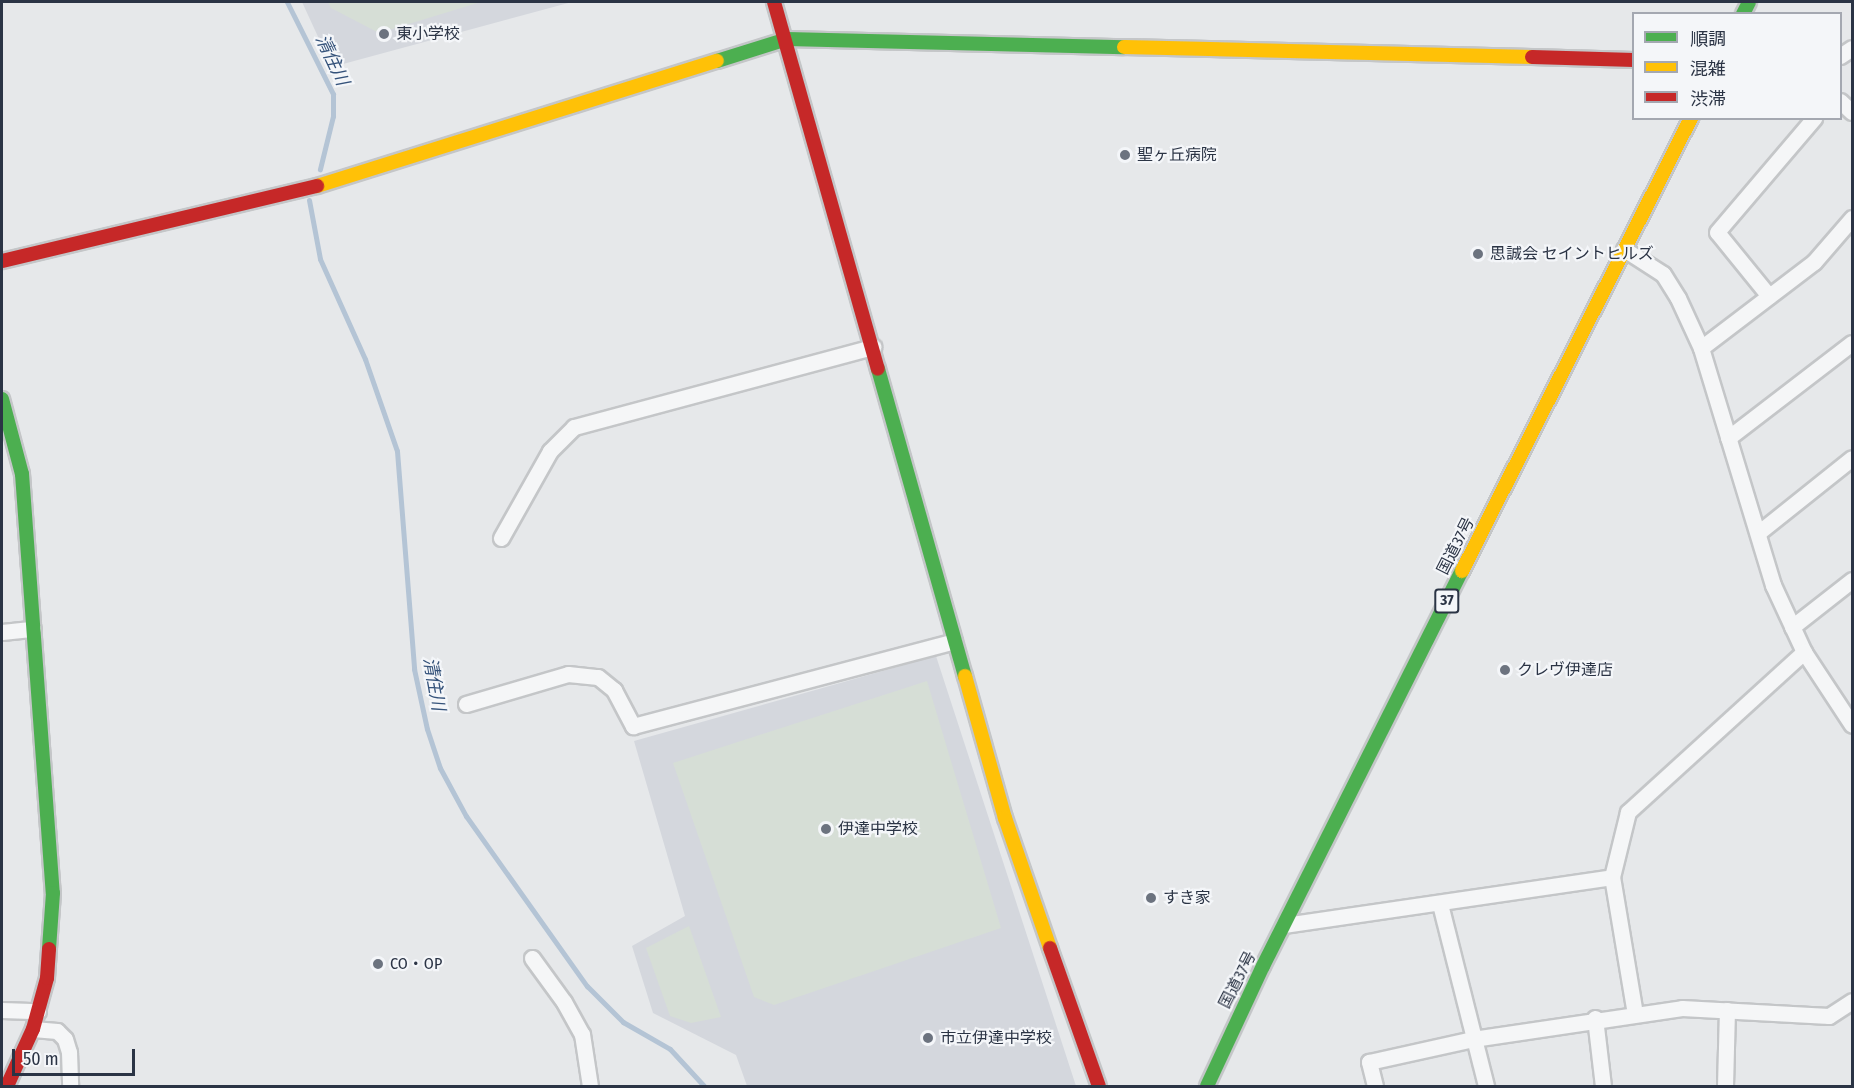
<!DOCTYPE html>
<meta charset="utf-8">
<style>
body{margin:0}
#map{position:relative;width:1854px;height:1088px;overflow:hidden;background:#e6e8ea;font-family:"Fira Sans Condensed","Noto Sans JP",sans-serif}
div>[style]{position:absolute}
.built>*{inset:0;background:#d4d7dd}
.green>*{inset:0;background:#d6ded6}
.stream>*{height:5px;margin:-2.5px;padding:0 2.5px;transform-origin:2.5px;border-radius:2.5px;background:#b4c4d5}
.roads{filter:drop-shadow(2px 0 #c4c6c8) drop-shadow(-2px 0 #c4c6c8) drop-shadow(0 2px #c4c6c8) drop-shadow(0 -2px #c4c6c8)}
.street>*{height:15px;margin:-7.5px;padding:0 7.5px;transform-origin:7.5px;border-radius:7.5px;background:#f5f6f7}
.fast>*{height:14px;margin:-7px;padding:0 7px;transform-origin:7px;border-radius:7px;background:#4caf50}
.slow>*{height:14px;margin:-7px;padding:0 7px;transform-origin:7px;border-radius:7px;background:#ffc107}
.jam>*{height:14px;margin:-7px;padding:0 7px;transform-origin:7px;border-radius:7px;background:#c62828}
.dots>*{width:16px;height:16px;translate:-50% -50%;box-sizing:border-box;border:3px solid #f4f6f9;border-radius:50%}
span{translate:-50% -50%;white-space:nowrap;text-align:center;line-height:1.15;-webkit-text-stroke:4.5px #f4f6f9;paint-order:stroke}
.shield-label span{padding:2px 4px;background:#f4f6f9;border:2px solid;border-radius:4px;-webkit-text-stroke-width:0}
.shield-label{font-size:15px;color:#2b3445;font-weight:700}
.poi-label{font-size:16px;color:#2b3445}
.left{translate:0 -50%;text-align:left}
.street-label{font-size:16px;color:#2b3445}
.water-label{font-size:18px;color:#34527a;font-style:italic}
.frame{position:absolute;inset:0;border:3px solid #2b3445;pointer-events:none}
.legend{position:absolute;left:1632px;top:12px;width:210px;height:108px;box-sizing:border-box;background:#f4f6f9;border:2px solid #a4a8b1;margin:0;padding:8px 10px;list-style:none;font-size:18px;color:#2b3445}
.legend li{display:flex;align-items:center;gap:12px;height:30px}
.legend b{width:30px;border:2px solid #a4a8b1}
.scale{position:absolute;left:12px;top:1049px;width:123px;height:27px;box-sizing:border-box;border:3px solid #2b3445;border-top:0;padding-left:8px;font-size:18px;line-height:21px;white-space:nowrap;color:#2b3445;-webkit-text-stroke:4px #f4f6f9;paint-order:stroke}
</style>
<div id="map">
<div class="built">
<i style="clip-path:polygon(302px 2px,572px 2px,332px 67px)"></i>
<i style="clip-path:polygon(936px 656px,1076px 1086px,747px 1086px,736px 1055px,653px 1013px,632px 946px,685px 916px,634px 741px)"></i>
</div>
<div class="green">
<i style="clip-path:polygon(328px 2px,481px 2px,379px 33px,331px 8px)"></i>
<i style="clip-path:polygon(927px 681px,1001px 928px,774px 1005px,754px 997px,673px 763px)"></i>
<i style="clip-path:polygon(689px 926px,721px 1017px,691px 1023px,670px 1016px,646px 948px)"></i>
</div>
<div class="stream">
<i style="left:287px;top:2px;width:103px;rotate:63.4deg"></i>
<i style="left:333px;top:94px;width:22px;rotate:90deg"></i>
<i style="left:333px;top:116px;width:55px;rotate:103.8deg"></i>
<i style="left:309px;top:200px;width:60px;rotate:79.4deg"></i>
<i style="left:320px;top:259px;width:110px;rotate:65.8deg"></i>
<i style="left:365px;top:359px;width:97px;rotate:70.8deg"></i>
<i style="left:397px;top:451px;width:219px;rotate:85.5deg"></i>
<i style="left:414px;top:669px;width:61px;rotate:77.8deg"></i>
<i style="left:427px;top:729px;width:41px;rotate:71.6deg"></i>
<i style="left:440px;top:768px;width:55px;rotate:61.6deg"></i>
<i style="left:466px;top:816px;width:209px;rotate:54.6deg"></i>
<i style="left:587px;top:986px;width:51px;rotate:45deg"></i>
<i style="left:623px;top:1022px;width:54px;rotate:29.9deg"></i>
<i style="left:670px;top:1049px;width:50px;rotate:47.4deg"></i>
</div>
<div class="roads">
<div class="street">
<i style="left:1840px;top:56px;width:14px;rotate:-34deg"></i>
<i style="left:1840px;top:101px;width:16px;rotate:43deg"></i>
<i style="left:1624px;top:249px;width:46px;rotate:32.7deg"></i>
<i style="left:1663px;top:274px;width:28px;rotate:58deg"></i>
<i style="left:1678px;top:298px;width:55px;rotate:65.3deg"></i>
<i style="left:1701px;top:348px;width:248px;rotate:73.1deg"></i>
<i style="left:1773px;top:585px;width:74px;rotate:65.2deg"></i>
<i style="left:1804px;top:652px;width:87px;rotate:56.7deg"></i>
<i style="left:1769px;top:296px;width:82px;rotate:-129.1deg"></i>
<i style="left:1717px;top:232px;width:150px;rotate:-49.6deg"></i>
<i style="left:1701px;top:348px;width:142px;rotate:-37.3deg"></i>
<i style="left:1814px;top:262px;width:58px;rotate:-49.2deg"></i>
<i style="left:1728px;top:438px;width:156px;rotate:-37.5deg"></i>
<i style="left:1758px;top:533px;width:120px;rotate:-38.6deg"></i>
<i style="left:501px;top:538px;width:100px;rotate:-60.6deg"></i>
<i style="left:550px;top:451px;width:34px;rotate:-45deg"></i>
<i style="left:574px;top:427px;width:310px;rotate:-15deg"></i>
<i style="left:1792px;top:627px;width:76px;rotate:-38.1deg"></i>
<i style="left:2px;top:632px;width:31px;rotate:-6deg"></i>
<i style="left:466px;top:704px;width:106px;rotate:-16.4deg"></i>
<i style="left:568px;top:674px;width:30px;rotate:6deg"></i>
<i style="left:598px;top:677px;width:21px;rotate:39deg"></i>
<i style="left:614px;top:690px;width:41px;rotate:62.2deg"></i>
<i style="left:633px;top:726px;width:332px;rotate:-14.8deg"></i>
<i style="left:1440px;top:904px;width:188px;rotate:75.8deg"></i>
<i style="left:1284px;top:925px;width:331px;rotate:-8.3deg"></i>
<i style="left:532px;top:958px;width:54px;rotate:54deg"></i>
<i style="left:564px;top:1002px;width:37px;rotate:61deg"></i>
<i style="left:582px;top:1034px;width:53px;rotate:81.3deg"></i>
<i style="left:2px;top:1010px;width:36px;rotate:2deg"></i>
<i style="left:1635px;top:1014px;width:139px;rotate:-99.5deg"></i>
<i style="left:1612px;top:877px;width:67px;rotate:-76.2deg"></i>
<i style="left:1628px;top:812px;width:238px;rotate:-42.3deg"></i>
<i style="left:1595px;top:1018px;width:68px;rotate:83.3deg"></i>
<i style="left:33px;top:1029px;width:24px;rotate:5deg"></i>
<i style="left:57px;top:1031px;width:11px;rotate:45deg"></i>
<i style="left:65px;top:1039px;width:14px;rotate:73deg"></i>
<i style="left:69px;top:1052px;width:34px;rotate:88deg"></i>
<i style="left:1375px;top:1086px;width:25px;rotate:-104deg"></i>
<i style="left:1369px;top:1062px;width:107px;rotate:-12.5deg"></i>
<i style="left:1473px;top:1039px;width:211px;rotate:-8.4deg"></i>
<i style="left:1682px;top:1008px;width:147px;rotate:3.1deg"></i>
<i style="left:1829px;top:1016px;width:27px;rotate:-33deg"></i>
<i style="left:1725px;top:1086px;width:76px;rotate:-88.5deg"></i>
</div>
<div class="fast">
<i style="left:1743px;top:14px;width:13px;rotate:-63deg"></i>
<i style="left:717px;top:61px;width:73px;rotate:-17.4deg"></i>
<i style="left:787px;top:39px;width:337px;rotate:1.4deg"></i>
<i style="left:878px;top:369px;width:319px;rotate:74.2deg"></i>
<i style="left:2px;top:399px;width:78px;rotate:75.1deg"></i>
<i style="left:22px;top:474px;width:420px;rotate:85.8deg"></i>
<i style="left:53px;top:893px;width:56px;rotate:94.1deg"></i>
<i style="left:1207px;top:1086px;width:132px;rotate:-65deg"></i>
<i style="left:1263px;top:966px;width:442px;rotate:-63.3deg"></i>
</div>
<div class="slow">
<i style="left:1124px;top:47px;width:408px;rotate:1.4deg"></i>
<i style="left:317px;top:186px;width:419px;rotate:-17.4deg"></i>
<i style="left:1462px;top:571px;width:508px;rotate:-63.18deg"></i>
<i style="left:965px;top:676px;width:148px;rotate:74.3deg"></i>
<i style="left:1005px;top:818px;width:138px;rotate:70.9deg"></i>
</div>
<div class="jam">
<i style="left:774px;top:2px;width:381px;rotate:74.2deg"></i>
<i style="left:1532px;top:57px;width:102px;rotate:1.7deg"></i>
<i style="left:2px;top:261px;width:324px;rotate:-13.4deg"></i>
<i style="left:1050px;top:948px;width:146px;rotate:70.5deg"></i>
<i style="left:7px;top:1086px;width:63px;rotate:-65.5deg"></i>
<i style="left:33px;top:1029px;width:53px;rotate:-74.6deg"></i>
<i style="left:47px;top:978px;width:29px;rotate:-86deg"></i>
</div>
</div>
<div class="dots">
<i style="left:384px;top:34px;background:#6c737f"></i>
<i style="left:1125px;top:155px;background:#6c737f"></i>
<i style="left:1478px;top:254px;background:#6c737f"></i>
<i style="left:1505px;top:670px;background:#6c737f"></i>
<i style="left:826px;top:829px;background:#6c737f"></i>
<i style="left:1151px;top:898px;background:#6c737f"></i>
<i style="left:378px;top:964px;background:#6c737f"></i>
<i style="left:928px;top:1038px;background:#6c737f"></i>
</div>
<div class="shield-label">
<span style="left:1447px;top:601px">37</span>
</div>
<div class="poi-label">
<span class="left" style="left:396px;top:34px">東小学校</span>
<span class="left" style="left:1137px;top:155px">聖ヶ丘病院</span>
<span class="left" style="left:1490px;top:254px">思誠会 セイントヒルズ</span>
<span class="left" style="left:1517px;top:670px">クレヴ伊達店</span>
<span class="left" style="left:838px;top:829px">伊達中学校</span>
<span class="left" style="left:1163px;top:898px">すき家</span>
<span class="left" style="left:390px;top:964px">CO・OP</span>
<span class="left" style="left:940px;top:1038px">市立伊達中学校</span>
</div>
<div class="street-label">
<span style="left:1456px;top:546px;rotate:-63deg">国道37号</span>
<span style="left:1238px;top:980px;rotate:-63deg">国道37号</span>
</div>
<div class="water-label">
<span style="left:332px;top:60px;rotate:65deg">清住川</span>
<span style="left:434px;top:684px;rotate:80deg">清住川</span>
</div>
<div class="frame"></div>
<ul class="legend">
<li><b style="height:8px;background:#4caf50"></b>順調</li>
<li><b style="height:8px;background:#ffc107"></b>混雑</li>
<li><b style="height:8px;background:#c62828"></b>渋滞</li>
</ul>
<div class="scale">50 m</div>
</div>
